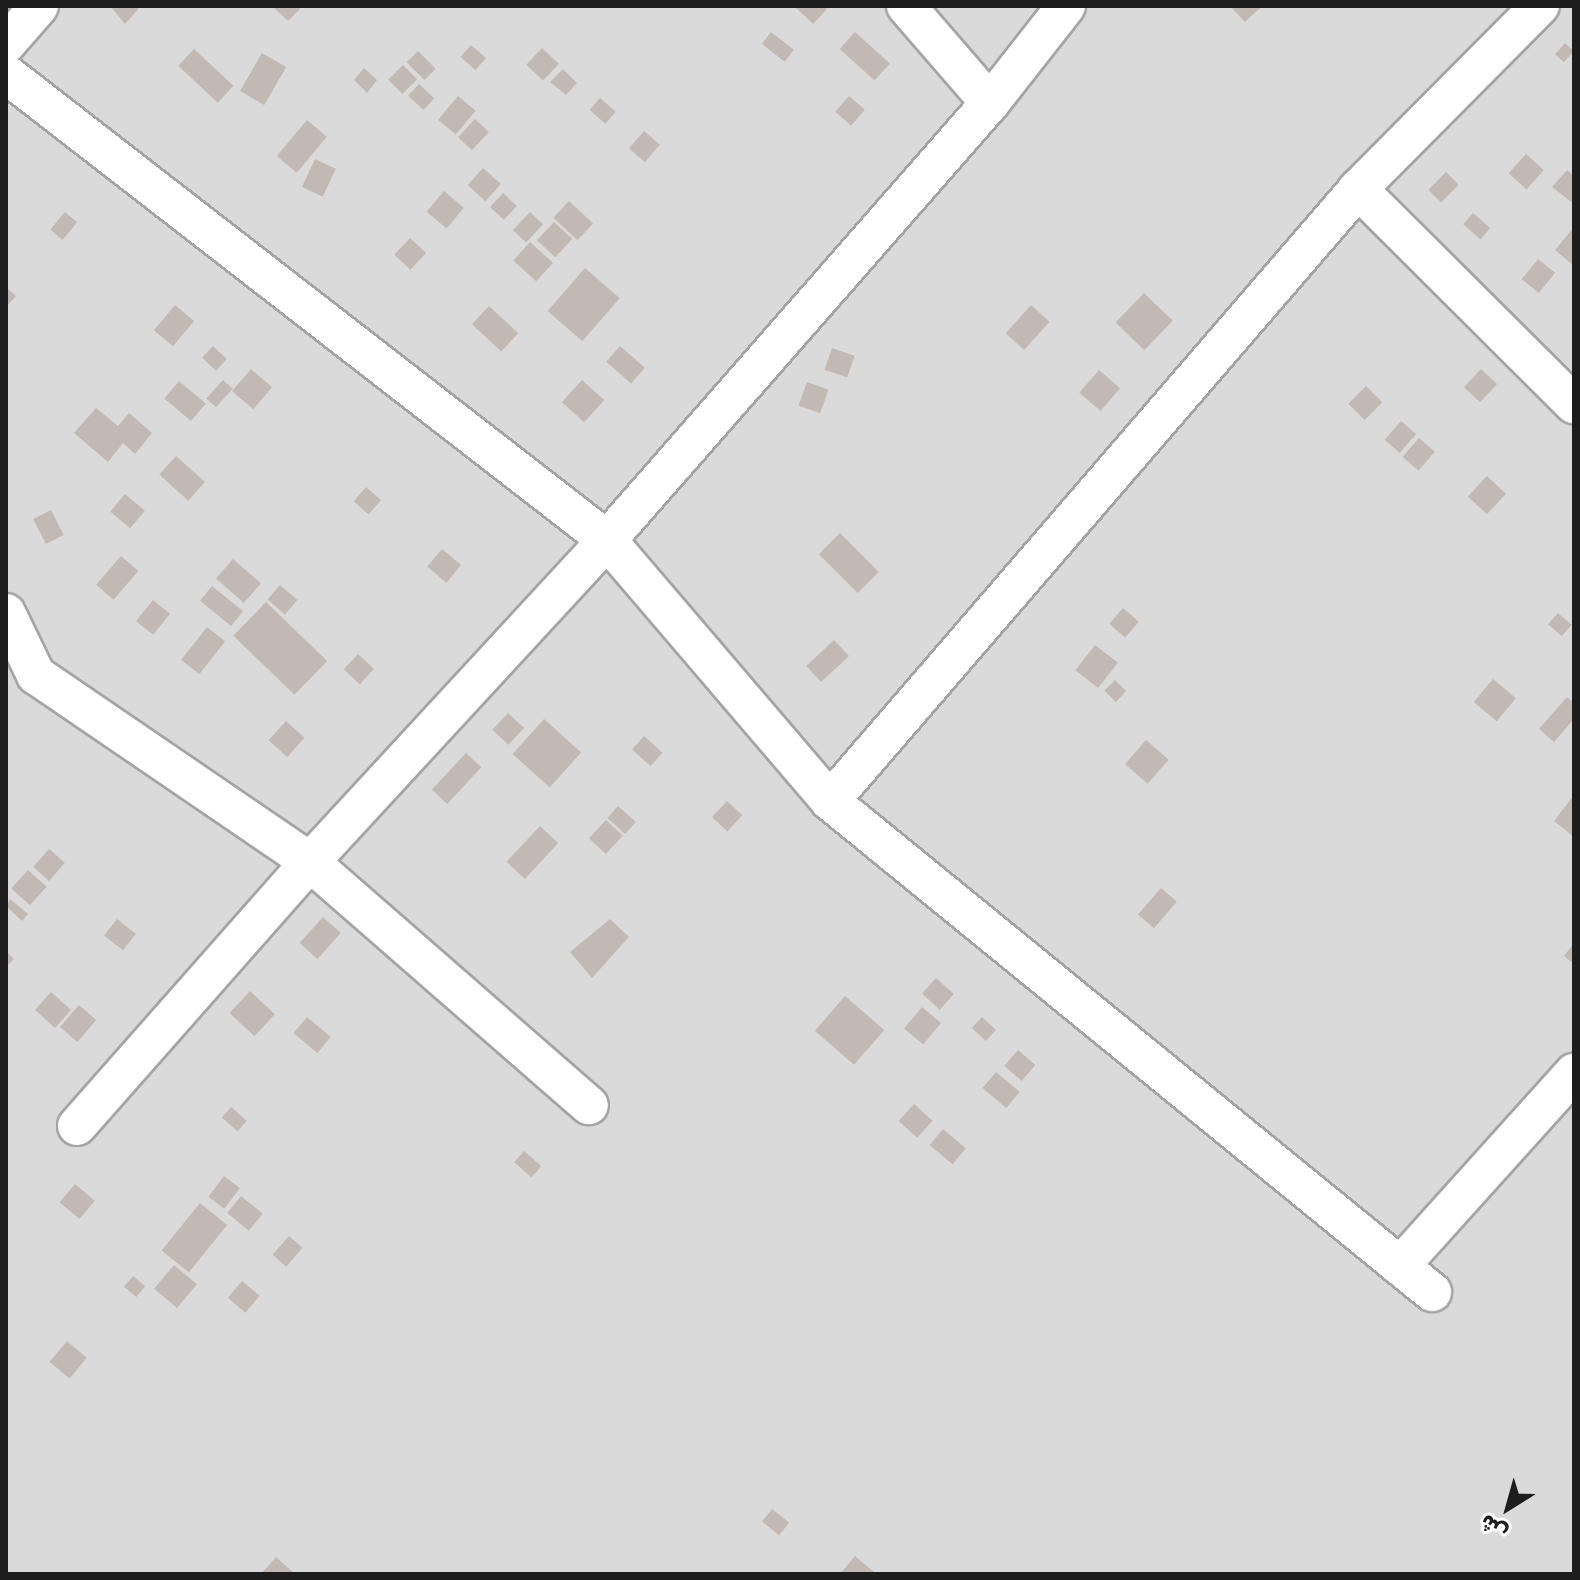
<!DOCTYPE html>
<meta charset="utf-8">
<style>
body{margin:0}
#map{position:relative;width:1580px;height:1580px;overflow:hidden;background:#eeeae2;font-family:Rubik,"Noto Naskh Arabic",sans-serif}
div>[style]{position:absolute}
.residential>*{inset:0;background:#dbdada;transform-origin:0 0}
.building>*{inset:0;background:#c2bab2;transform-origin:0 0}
.roads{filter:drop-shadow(2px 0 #a4a4a4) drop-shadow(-2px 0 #a4a4a4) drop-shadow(0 2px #a4a4a4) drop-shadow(0 -2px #a4a4a4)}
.minor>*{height:38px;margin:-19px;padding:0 19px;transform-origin:19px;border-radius:19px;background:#fff}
span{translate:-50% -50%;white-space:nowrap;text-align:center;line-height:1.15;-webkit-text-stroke:8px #fff;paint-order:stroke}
.frame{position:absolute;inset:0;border:8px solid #1d1d1d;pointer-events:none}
.north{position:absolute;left:1468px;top:1468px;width:80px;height:80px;-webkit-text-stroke:6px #fff;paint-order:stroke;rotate:217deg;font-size:22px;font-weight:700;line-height:32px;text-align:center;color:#1d1d1d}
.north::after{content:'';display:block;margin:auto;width:28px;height:36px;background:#1d1d1d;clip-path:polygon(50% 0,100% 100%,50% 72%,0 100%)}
</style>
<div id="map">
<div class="residential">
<i style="left:6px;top:6px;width:1568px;height:1568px"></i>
</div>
<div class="building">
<i style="clip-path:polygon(110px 6px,141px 6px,125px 24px)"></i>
<i style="clip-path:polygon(272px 6px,297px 6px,300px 9px,288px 21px)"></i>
<i style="clip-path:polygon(794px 6px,824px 6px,827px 9px,813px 24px)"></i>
<i style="clip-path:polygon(1230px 6px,1258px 6px,1260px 8px,1245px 22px)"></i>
<i style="left:771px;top:32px;width:29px;height:15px;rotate:38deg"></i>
<i style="left:855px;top:32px;width:47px;height:23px;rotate:42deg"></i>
<i style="left:1565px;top:43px;width:12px;height:15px;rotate:42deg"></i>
<i style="left:471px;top:45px;width:20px;height:16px;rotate:41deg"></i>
<i style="left:542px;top:48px;width:23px;height:23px;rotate:43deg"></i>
<i style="left:194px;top:49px;width:54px;height:23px;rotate:43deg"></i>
<i style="left:418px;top:51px;width:25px;height:16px;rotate:45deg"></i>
<i style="left:262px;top:53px;width:28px;height:44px;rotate:30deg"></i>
<i style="left:403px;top:65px;width:20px;height:21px;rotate:45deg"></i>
<i style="clip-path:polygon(364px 68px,377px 80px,367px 93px,354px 80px)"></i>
<i style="clip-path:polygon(563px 69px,577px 83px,566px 95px,550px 82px)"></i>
<i style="left:419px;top:84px;width:21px;height:16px;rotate:43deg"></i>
<i style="left:458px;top:96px;width:23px;height:31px;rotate:40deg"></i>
<i style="left:849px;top:96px;width:21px;height:21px;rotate:41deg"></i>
<i style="left:600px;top:98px;width:21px;height:16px;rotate:41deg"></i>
<i style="left:475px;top:119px;width:19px;height:25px;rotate:43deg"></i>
<i style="left:307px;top:120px;width:26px;height:47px;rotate:40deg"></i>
<i style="left:644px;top:131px;width:21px;height:23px;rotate:41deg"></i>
<i style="left:1526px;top:154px;width:24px;height:26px;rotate:42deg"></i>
<i style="left:315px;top:159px;width:23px;height:31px;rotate:25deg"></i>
<i style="left:483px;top:168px;width:24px;height:23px;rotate:42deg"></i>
<i style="clip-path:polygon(1567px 170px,1574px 176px,1574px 204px,1552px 187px)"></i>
<i style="left:1446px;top:172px;width:18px;height:25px;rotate:45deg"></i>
<i style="left:444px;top:191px;width:26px;height:27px;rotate:40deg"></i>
<i style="left:503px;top:193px;width:19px;height:19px;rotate:43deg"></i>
<i style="left:569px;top:201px;width:33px;height:23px;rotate:43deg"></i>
<i style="left:65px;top:212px;width:16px;height:23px;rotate:40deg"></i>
<i style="left:530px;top:212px;width:18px;height:25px;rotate:43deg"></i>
<i style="left:1473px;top:213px;width:23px;height:15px;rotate:41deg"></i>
<i style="left:554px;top:222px;width:25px;height:25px;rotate:43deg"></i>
<i style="clip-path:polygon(1574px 227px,1574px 266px,1555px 250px)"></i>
<i style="left:410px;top:238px;width:22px;height:23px;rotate:43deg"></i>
<i style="left:530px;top:242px;width:31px;height:25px;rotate:42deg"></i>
<i style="left:1538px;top:259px;width:22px;height:26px;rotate:39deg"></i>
<i style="left:585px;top:268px;width:46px;height:57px;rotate:41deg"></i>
<i style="clip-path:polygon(6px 287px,16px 296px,6px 307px)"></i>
<i style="left:1144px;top:293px;width:40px;height:41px;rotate:44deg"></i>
<i style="left:175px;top:305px;width:25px;height:33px;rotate:40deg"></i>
<i style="left:1031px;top:305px;width:25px;height:38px;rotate:42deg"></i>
<i style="left:489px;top:306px;width:40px;height:25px;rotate:43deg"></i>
<i style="left:213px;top:346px;width:19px;height:16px;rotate:43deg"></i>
<i style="left:620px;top:346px;width:33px;height:21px;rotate:41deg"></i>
<i style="left:832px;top:348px;width:24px;height:23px;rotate:19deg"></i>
<i style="left:251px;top:369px;width:28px;height:29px;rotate:41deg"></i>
<i style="left:1481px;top:369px;width:22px;height:25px;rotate:43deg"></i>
<i style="left:1099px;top:370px;width:28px;height:30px;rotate:41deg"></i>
<i style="left:223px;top:380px;width:13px;height:25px;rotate:42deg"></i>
<i style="left:582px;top:380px;width:30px;height:30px;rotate:42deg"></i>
<i style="left:179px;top:381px;width:35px;height:23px;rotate:40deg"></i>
<i style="left:807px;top:382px;width:23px;height:25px;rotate:20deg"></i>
<i style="left:1366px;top:386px;width:23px;height:25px;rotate:45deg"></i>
<i style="clip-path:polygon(96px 408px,118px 426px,129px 413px,152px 433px,135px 454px,123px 443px,108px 462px,74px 433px)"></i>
<i style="left:1401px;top:421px;width:20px;height:25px;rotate:41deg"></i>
<i style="left:1419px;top:438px;width:21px;height:25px;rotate:41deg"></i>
<i style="left:176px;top:456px;width:39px;height:25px;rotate:42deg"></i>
<i style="left:1487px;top:476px;width:26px;height:28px;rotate:43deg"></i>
<i style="left:366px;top:487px;width:20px;height:19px;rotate:41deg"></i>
<i style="left:125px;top:494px;width:26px;height:23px;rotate:40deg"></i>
<i style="left:51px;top:510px;width:28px;height:20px;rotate:63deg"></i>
<i style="left:840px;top:533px;width:55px;height:30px;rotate:45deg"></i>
<i style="left:442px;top:549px;width:25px;height:23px;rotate:40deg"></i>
<i style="left:121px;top:556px;width:23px;height:38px;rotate:41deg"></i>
<i style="left:233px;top:559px;width:37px;height:26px;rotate:41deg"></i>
<i style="left:280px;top:585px;width:23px;height:19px;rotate:41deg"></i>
<i style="left:212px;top:586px;width:40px;height:19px;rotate:39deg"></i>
<i style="left:153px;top:600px;width:22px;height:27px;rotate:39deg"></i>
<i style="left:266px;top:602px;width:85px;height:47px;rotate:44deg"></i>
<i style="left:1123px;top:608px;width:21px;height:21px;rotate:41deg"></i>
<i style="left:1558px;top:613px;width:18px;height:15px;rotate:41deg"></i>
<i style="left:207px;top:627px;width:23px;height:42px;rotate:38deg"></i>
<i style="left:834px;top:640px;width:22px;height:38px;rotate:47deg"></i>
<i style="left:1095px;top:645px;width:29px;height:32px;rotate:38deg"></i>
<i style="left:358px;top:654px;width:22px;height:21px;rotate:43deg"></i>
<i style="left:1493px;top:679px;width:30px;height:30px;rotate:40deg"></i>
<i style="left:1115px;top:680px;width:16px;height:15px;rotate:45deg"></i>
<i style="clip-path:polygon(1567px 697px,1574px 703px,1574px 719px,1554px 742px,1539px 729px)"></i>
<i style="left:508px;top:713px;width:22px;height:23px;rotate:43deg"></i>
<i style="left:544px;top:719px;width:50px;height:47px;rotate:42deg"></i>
<i style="left:286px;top:721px;width:25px;height:26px;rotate:42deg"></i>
<i style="left:644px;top:736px;width:25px;height:18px;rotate:42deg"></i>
<i style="left:1146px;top:740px;width:30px;height:32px;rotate:41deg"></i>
<i style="left:466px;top:753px;width:21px;height:50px;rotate:43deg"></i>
<i style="clip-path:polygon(1574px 795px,1574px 837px,1554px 821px)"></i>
<i style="left:727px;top:801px;width:21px;height:22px;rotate:43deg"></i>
<i style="left:618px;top:806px;width:24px;height:16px;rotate:42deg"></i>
<i style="left:606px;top:820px;width:23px;height:25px;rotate:43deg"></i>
<i style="left:540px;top:826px;width:25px;height:49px;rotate:43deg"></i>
<i style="left:49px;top:849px;width:21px;height:24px;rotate:41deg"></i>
<i style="left:28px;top:870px;width:25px;height:25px;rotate:42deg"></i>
<i style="left:1161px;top:888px;width:21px;height:35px;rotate:41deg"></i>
<i style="clip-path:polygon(10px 899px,28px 914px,22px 921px,6px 906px)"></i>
<i style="left:323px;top:917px;width:24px;height:35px;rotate:42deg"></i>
<i style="left:117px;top:919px;width:24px;height:21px;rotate:38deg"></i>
<i style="clip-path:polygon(610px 919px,629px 937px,592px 978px,570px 952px)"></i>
<i style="clip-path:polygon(1574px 943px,1574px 964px,1564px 956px)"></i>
<i style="clip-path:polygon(6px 951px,14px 959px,6px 967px)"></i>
<i style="left:936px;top:978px;width:24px;height:21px;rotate:42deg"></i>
<i style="left:250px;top:991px;width:34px;height:30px;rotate:43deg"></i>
<i style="left:51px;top:992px;width:27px;height:24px;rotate:42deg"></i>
<i style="left:845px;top:996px;width:52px;height:46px;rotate:41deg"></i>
<i style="left:79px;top:1005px;width:23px;height:29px;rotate:41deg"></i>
<i style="left:922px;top:1007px;width:25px;height:28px;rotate:40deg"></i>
<i style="left:307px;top:1017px;width:31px;height:21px;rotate:40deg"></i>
<i style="left:982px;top:1017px;width:19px;height:15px;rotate:43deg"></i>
<i style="left:1018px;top:1050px;width:23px;height:21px;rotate:41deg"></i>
<i style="left:996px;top:1072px;width:31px;height:21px;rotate:40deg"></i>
<i style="left:914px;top:1104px;width:25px;height:23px;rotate:42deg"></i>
<i style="left:231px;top:1107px;width:21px;height:14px;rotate:41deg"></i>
<i style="left:943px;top:1129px;width:30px;height:21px;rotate:40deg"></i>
<i style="left:524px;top:1151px;width:23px;height:15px;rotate:41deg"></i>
<i style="left:224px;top:1176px;width:20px;height:26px;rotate:37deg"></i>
<i style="left:75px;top:1184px;width:26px;height:24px;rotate:40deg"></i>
<i style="left:241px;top:1196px;width:28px;height:22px;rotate:39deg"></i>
<i style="left:200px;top:1203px;width:35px;height:61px;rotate:39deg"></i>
<i style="left:289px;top:1236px;width:18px;height:25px;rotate:41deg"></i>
<i style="left:174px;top:1265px;width:30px;height:31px;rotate:40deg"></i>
<i style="left:133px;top:1276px;width:16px;height:14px;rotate:40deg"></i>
<i style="left:242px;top:1281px;width:23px;height:22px;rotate:40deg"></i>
<i style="left:67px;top:1341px;width:26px;height:27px;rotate:40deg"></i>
<i style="left:772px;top:1509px;width:22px;height:16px;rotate:39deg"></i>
<i style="clip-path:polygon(855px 1556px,874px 1572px,872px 1574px,840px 1574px)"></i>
<i style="clip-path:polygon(276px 1557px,295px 1574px,261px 1574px)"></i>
</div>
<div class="roads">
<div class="minor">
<i style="left:906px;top:6px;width:128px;rotate:49.1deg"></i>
<i style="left:6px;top:44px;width:50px;rotate:-49deg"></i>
<i style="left:6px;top:74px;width:760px;rotate:37.79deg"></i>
<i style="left:607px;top:540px;width:343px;rotate:49.5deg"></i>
<i style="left:830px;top:801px;width:777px;rotate:39.2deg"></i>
<i style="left:1358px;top:189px;width:305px;rotate:44.9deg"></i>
<i style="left:6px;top:613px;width:69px;rotate:64.2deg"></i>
<i style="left:36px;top:675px;width:332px;rotate:34.3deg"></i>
<i style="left:310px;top:862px;width:370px;rotate:41.1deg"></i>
<i style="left:830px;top:801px;width:808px;rotate:-49.21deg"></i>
<i style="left:1358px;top:189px;width:258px;rotate:-45.2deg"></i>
<i style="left:77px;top:1126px;width:352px;rotate:-48.6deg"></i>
<i style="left:310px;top:862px;width:438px;rotate:-47.3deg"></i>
<i style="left:607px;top:540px;width:581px;rotate:-48.77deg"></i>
<i style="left:990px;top:103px;width:123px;rotate:-51.9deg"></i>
<i style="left:1400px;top:1266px;width:260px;rotate:-48deg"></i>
</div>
</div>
<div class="frame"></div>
<div class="north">ش</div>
</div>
